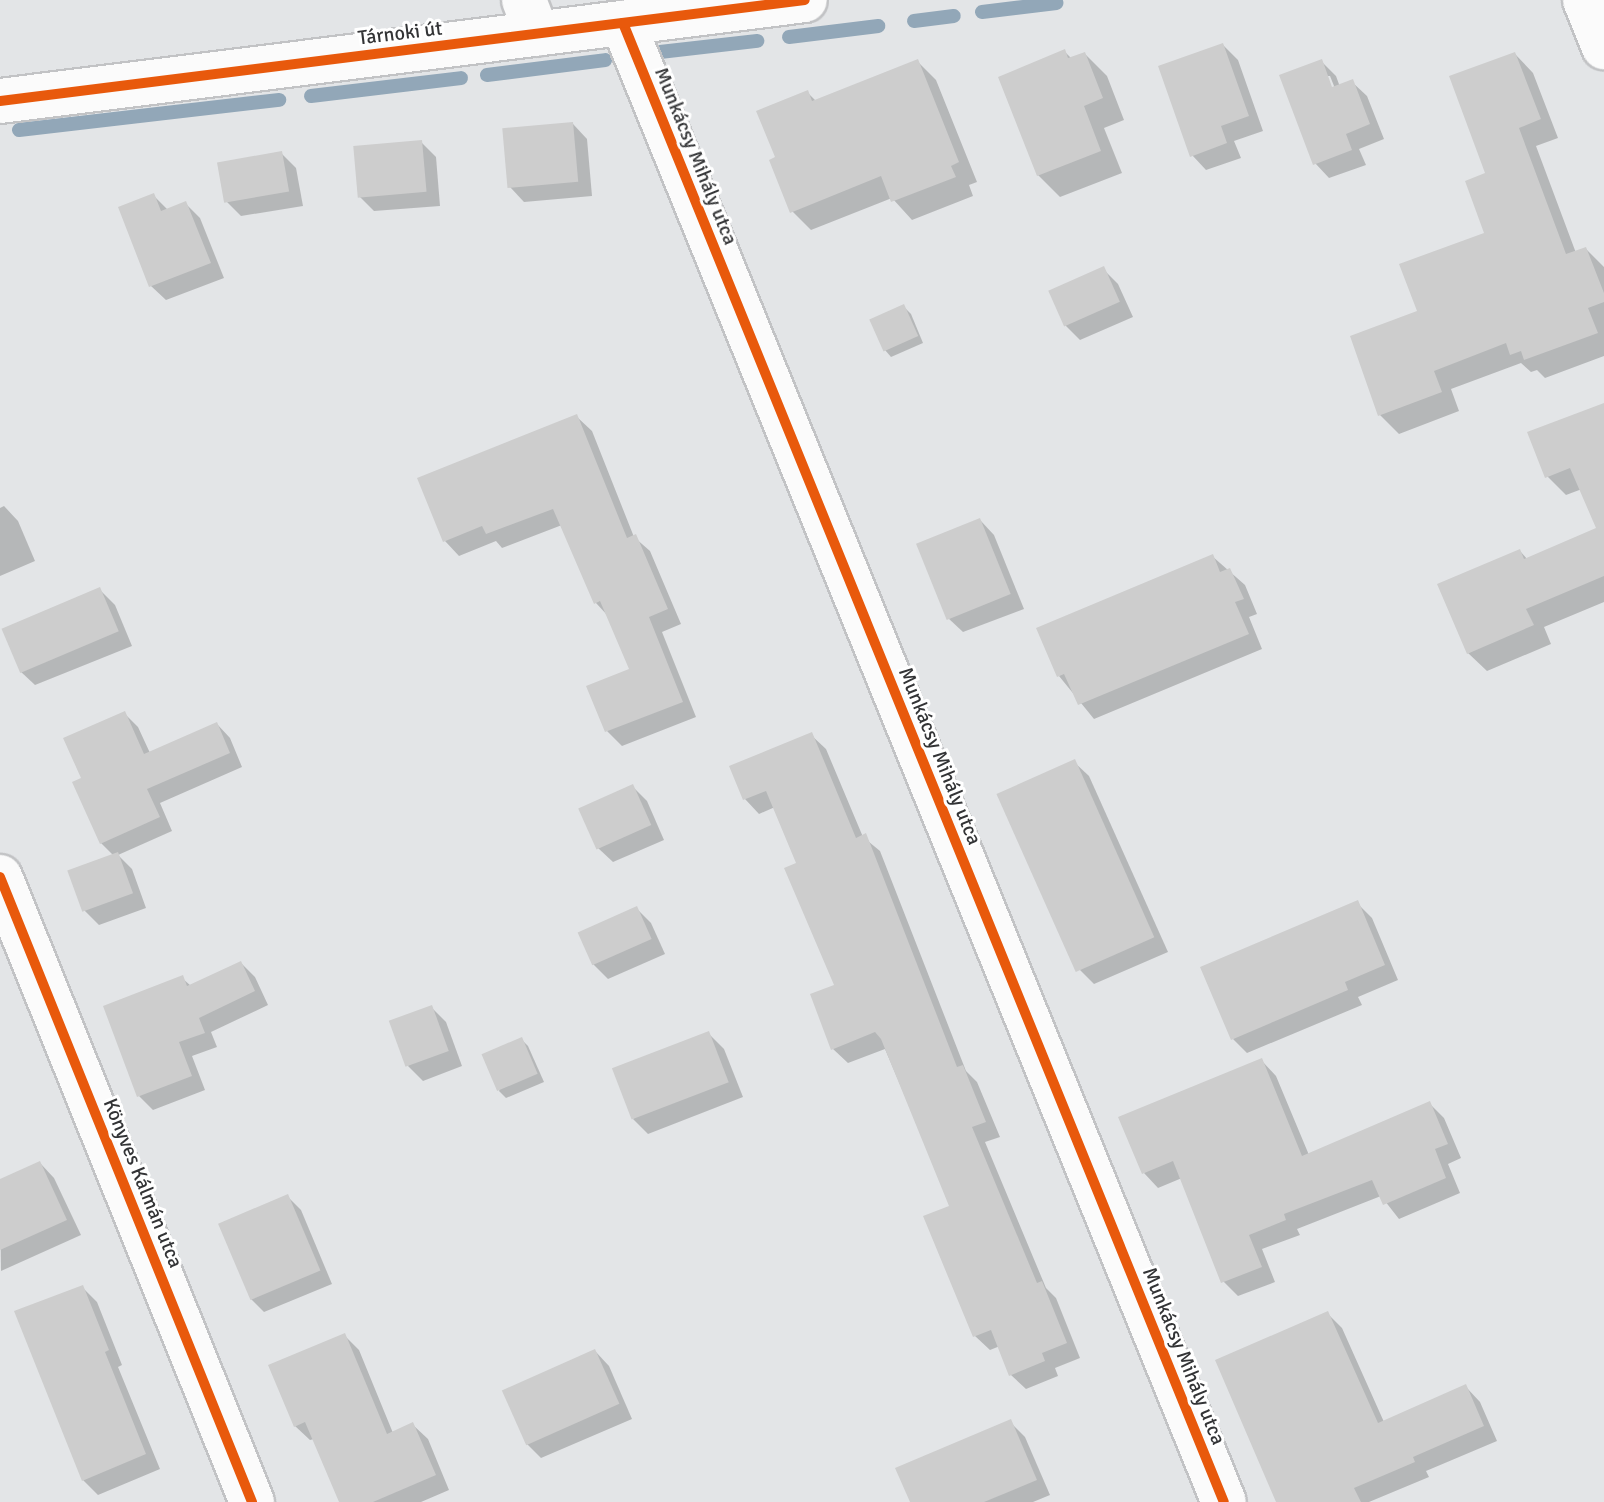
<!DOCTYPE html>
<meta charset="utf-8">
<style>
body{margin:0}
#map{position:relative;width:1604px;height:1502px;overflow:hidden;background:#e3e5e7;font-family:Signika,sans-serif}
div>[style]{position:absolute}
.shadow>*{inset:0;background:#0003}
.stream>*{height:14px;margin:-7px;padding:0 7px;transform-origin:7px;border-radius:7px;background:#92a7b8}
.building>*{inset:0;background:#cdcdcd;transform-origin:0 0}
.roads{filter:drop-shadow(2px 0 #c2c3c5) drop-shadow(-2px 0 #c2c3c5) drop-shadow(0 2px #c2c3c5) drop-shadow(0 -2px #c2c3c5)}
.minor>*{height:44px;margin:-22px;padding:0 22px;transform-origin:22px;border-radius:22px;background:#fbfbfb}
.cycleway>*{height:10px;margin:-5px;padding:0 5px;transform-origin:5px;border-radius:5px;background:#e8590c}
span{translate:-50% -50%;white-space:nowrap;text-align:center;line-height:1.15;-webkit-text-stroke:6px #fff;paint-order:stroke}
.street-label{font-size:20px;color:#333436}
</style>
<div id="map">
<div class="shadow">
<i style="clip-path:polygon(1223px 45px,1238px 60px,1263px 131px,1234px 141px,1241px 158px,1206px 170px,1192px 155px)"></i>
<i style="clip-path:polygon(1064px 51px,1072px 59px,1085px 54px,1107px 76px,1124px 120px,1104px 128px,1122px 173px,1060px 197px,1038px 175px)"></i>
<i style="clip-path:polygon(1515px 54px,1533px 73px,1558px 138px,1536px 146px,1576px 253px,1586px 249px,1604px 267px,1604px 356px,1545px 378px,1537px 370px,1531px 372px,1521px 363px,1451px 389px,1459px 411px,1399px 434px,1380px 415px,1353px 338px,1419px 312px,1487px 234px,1488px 174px)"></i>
<i style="clip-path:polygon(917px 61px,936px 80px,977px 182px,969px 185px,973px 196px,912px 220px,892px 198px,811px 230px,792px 211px,778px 158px,807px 92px,816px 101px)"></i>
<i style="clip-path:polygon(evenodd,1321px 61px,1336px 76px,1340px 87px,1352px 82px,1367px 96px,1384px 139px,1359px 149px,1366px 165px,1329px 178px,1315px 163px,1321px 61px,1326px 76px,1330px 76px,1338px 96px,1334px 97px,1326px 76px)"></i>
<i style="clip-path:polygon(573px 124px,587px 139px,592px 196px,524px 202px,510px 187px)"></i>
<i style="clip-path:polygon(421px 142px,436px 157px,440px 206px,374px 211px,359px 196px)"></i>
<i style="clip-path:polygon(282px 154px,296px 168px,303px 206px,241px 216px,226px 201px)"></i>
<i style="clip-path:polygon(153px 195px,168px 210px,185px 203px,200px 218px,224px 278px,166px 300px,151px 286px)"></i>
<i style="clip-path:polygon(1103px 269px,1118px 284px,1133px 317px,1080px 340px,1065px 325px)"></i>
<i style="clip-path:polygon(904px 307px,911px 314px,923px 343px,891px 357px,885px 350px)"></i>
<i style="clip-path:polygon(1604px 405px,1604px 602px,1544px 627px,1551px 644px,1487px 671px,1468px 653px,1520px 551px,1528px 560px,1599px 530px,1582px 489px,1566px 495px,1547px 476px)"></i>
<i style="clip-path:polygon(577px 417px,592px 431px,634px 537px,650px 551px,681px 624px,662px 632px,696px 717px,622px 746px,607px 731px,632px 670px,608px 616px,596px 603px,562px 525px,502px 548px,496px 541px,459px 556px,445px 541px)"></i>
<i style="clip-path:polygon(4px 506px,18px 521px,35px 561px,0 576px,0 508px)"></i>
<i style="clip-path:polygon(980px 520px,994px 535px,1024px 609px,963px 632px,948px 618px)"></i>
<i style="clip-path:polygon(1212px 556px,1245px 585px,1257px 614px,1249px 617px,1262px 649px,1094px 719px,1059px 676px)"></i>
<i style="clip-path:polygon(100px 590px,115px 605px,132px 646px,35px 685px,20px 671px)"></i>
<i style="clip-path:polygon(125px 714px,138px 727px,150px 753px,217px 724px,230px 738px,242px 767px,160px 803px,172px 831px,118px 855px,132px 869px,146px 908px,99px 925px,84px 910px,114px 856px,101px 843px,83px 779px)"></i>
<i style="clip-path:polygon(811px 735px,826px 749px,863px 837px,880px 851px,966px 1071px,977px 1082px,1000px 1137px,985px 1142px,1046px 1288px,1056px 1298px,1080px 1358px,1055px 1368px,1058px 1376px,1026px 1389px,1011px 1375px,1000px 1346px,990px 1350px,975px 1336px,952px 1207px,885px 1049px,848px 1063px,833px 1049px,836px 986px,799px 864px,775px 807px,759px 814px,745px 799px)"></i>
<i style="clip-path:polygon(1074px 762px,1089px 776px,1168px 952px,1094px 984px,1079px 969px)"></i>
<i style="clip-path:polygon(632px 786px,647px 801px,664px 840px,613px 862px,598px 848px)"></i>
<i style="clip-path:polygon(1357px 903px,1372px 918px,1398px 980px,1358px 997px,1362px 1005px,1247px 1053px,1233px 1039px)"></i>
<i style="clip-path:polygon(636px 908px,651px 923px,665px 954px,608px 979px,593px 964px)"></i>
<i style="clip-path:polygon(241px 963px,255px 977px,268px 1005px,211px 1032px,217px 1047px,192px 1056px,205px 1090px,153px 1110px,139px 1096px,182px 978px,191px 986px)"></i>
<i style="clip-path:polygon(432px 1008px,446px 1022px,462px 1066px,423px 1081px,408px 1066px)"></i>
<i style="clip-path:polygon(709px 1034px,724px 1049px,743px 1097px,648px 1134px,633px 1119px)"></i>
<i style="clip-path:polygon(521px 1039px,528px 1046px,544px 1082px,506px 1098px,499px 1091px)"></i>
<i style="clip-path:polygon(1262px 1061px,1276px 1076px,1309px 1155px,1429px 1103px,1444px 1118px,1461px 1158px,1448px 1164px,1460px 1193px,1399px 1219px,1381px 1196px,1297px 1229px,1300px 1235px,1262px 1249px,1275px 1282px,1238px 1296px,1223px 1281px,1182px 1178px,1158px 1188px,1144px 1173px)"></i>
<i style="clip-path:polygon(40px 1163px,54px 1178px,81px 1235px,1px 1271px,0 1181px)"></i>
<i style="clip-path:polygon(288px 1197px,301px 1210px,332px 1284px,264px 1312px,251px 1299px)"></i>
<i style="clip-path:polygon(82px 1287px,97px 1302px,122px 1365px,118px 1367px,160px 1469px,98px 1495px,83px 1480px)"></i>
<i style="clip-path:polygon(1327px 1313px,1342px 1328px,1384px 1422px,1466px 1387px,1480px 1402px,1497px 1441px,1426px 1471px,1429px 1477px,1369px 1502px,1278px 1502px)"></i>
<i style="clip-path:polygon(344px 1335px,359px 1350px,393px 1433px,413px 1425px,428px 1439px,449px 1490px,421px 1502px,342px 1502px,314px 1439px,310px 1440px,295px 1426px)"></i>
<i style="clip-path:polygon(595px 1351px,609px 1366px,632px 1419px,541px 1458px,526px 1443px)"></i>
<i style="clip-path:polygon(1010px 1422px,1025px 1437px,1050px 1495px,1033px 1502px,912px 1502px)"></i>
</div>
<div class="stream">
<i style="left:982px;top:12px;width:75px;rotate:-6.9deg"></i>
<i style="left:914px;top:21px;width:40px;rotate:-7.1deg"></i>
<i style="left:789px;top:37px;width:90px;rotate:-7deg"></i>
<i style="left:660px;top:52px;width:98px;rotate:-6.5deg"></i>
<i style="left:487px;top:75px;width:119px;rotate:-7.2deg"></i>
<i style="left:311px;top:96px;width:151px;rotate:-6.8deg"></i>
<i style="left:19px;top:130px;width:262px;rotate:-6.6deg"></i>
</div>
<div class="building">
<i style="clip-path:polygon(1223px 43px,1249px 116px,1221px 126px,1227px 143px,1190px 157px,1158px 66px)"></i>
<i style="clip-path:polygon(1065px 49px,1068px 58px,1085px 52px,1103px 98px,1084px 106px,1101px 151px,1037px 176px,998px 77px)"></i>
<i style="clip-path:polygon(1515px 52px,1541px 119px,1519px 128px,1566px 254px,1586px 247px,1604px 293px,1604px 302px,1588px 308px,1598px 333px,1524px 360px,1521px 351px,1510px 355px,1506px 343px,1434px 371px,1442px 392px,1378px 416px,1350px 336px,1417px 311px,1399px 264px,1484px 233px,1465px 181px,1485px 173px,1449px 76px)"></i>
<i style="clip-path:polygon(918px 59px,959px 162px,951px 166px,956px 177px,891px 202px,881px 176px,790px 213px,769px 160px,775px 157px,756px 111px,808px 90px,812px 101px)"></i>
<i style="clip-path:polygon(1322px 59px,1332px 87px,1353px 79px,1370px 124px,1346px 134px,1352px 150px,1313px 165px,1279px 75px)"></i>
<i style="left:573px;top:122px;width:60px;height:71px;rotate:85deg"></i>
<i style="left:422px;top:140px;width:52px;height:69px;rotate:85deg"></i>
<i style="left:282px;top:151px;width:41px;height:66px;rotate:80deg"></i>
<i style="clip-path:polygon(154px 193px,161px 211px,186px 201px,211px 263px,149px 287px,118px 207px)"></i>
<i style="left:1104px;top:266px;width:39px;height:61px;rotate:66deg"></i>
<i style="left:904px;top:304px;width:35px;height:38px;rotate:66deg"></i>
<i style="clip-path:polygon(1604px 403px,1604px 576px,1526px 609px,1534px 625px,1467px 654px,1437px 584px,1520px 549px,1524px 559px,1596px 528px,1570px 468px,1545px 478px,1527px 432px)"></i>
<i style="clip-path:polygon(577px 414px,627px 538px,636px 534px,668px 609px,649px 617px,683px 702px,605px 732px,586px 686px,629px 669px,600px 601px,594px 604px,553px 509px,486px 534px,482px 526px,443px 542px,417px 478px)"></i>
<i style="left:980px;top:518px;width:82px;height:69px;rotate:68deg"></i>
<i style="clip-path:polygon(1213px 554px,1220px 572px,1230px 568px,1244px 599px,1235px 602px,1249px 634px,1078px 705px,1064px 674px,1057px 677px,1036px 628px)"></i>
<i style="left:100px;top:587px;width:48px;height:107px;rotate:67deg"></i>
<i style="clip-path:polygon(125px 711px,144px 754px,217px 722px,230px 753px,147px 789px,160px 817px,100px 844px,72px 782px,81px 778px,63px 738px)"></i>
<i style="clip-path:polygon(812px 732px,856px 838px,866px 833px,957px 1067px,963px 1065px,986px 1122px,972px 1127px,1037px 1283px,1042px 1281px,1067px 1343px,1042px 1353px,1045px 1361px,1009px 1376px,991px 1330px,973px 1337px,923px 1216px,949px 1206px,881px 1039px,875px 1032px,831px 1050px,810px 994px,834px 985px,784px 868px,796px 863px,766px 791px,743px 800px,729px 766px)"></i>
<i style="left:1075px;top:759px;width:195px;height:86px;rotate:66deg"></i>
<i style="left:633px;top:784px;width:45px;height:60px;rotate:66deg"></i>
<i style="left:118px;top:852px;width:44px;height:54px;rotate:70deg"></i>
<i style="clip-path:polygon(1358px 900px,1385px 965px,1345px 982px,1348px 990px,1231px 1040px,1200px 967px)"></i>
<i style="left:637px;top:906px;width:36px;height:65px;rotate:66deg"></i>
<i style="clip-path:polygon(241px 961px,255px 991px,199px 1018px,205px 1033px,179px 1042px,192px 1076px,137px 1097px,103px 1006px,183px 975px,187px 986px)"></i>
<i style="left:432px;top:1005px;width:49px;height:46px;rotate:70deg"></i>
<i style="left:709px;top:1031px;width:55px;height:104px;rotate:69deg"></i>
<i style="left:522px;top:1037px;width:40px;height:44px;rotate:67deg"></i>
<i style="clip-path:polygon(1262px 1058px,1302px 1156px,1430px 1101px,1448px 1144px,1435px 1149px,1446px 1178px,1383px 1205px,1372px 1180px,1284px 1214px,1286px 1220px,1249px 1235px,1262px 1267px,1221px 1283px,1173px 1161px,1142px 1174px,1118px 1117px)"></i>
<i style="clip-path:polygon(40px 1161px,67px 1220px,0 1250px,0 1179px)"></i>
<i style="left:288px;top:1194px;width:83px;height:76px;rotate:67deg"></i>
<i style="clip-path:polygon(83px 1285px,109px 1350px,105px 1352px,146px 1454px,82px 1481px,14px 1311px)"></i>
<i style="clip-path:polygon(1328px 1311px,1378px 1423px,1466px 1384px,1484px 1426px,1413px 1457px,1415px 1462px,1354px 1488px,1361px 1502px,1276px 1502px,1215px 1360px)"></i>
<i style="clip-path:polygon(345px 1333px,387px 1434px,413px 1422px,436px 1475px,373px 1502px,339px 1502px,305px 1422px,294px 1427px,268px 1365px)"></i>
<i style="left:595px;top:1349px;width:60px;height:102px;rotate:66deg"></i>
<i style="clip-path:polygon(1011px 1419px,1037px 1480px,984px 1502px,910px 1502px,895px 1468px)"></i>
</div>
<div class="roads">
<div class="minor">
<i style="left:524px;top:0;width:36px;rotate:69deg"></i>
<i style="left:1585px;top:0;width:51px;rotate:68deg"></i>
<i style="left:623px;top:23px;width:1596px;rotate:67.89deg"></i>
<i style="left:0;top:101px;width:811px;rotate:-7.15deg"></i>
<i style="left:0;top:877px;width:674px;rotate:68.04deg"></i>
</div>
</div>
<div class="cycleway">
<i style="left:623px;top:23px;width:1596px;rotate:67.89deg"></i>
<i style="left:0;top:101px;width:811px;rotate:-7.15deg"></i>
<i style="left:0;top:877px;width:674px;rotate:68.04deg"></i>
</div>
<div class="street-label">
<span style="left:400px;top:33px;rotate:-7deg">Tárnoki út</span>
<span style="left:696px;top:156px;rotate:68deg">Munkácsy Mihály utca</span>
<span style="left:940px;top:756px;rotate:68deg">Munkácsy Mihály utca</span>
<span style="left:143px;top:1183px;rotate:68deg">Könyves Kálmán utca</span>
<span style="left:1184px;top:1356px;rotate:68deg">Munkácsy Mihály utca</span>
</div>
</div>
